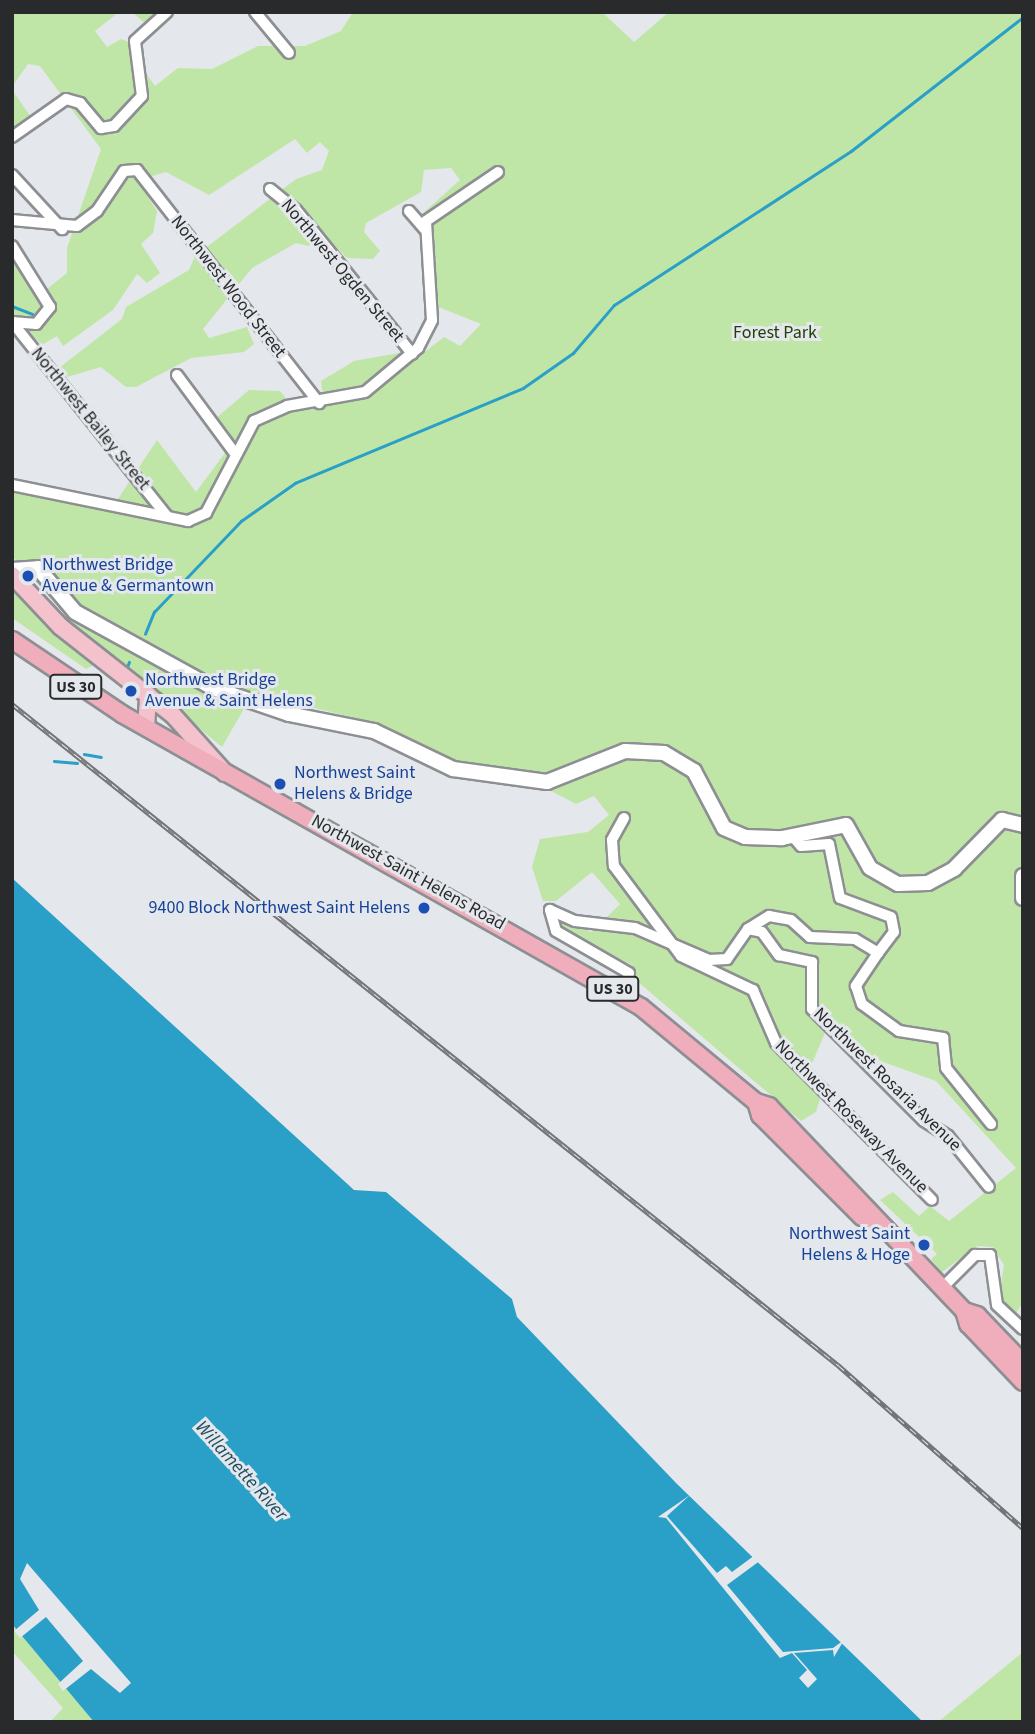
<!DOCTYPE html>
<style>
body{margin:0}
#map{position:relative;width:1035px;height:1734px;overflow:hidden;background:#e4e7eb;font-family:"Source Sans 3",sans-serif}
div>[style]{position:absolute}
.green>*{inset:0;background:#c0e6a7}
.water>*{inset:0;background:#2a9fc7}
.pier>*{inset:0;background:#e4e7eb}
.stream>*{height:2.5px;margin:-1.25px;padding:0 1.25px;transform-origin:1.25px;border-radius:1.25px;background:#2a9fc7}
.roads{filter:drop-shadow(2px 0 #8d8f93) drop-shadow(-2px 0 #8d8f93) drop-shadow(0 2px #8d8f93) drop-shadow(0 -2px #8d8f93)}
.minor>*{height:10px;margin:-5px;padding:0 5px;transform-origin:5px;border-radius:5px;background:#fff}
.secondary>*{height:14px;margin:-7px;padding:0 7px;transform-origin:7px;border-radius:7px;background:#fff}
.primary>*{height:16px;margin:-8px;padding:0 8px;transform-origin:8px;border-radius:8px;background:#f4c2cd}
.trunk>*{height:16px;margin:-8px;padding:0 8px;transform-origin:8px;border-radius:8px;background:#f0aebc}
.rail>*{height:5px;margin-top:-2.5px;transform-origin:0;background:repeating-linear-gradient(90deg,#e4e7eb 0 8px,#747578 0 16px);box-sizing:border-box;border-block:2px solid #747578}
.dots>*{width:19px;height:19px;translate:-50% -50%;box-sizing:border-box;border:4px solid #e4e7eb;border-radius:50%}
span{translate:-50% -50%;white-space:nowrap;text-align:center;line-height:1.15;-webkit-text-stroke:6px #e4e7eb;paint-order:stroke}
.shield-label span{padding:2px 5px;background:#e4e7eb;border:2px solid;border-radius:5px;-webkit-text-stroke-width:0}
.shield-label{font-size:16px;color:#292a2b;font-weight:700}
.street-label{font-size:18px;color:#292a2b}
.park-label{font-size:18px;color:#234008}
.transit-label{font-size:18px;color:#164399}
.left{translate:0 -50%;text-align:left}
.right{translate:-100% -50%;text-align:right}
.water-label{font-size:19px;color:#1f4d5f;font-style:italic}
.frame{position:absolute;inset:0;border:14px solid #292a2b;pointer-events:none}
</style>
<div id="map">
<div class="green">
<i style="clip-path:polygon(12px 12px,119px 12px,95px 31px,107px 47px,121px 39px,144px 48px,142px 68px,155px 86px,178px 68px,212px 69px,258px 46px,305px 46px,341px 31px,353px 12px,602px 12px,634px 42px,669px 12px,1023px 12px,1023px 1302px,1015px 1315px,999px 1297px,1004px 1265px,993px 1247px,977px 1246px,942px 1272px,931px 1259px,937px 1254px,880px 1200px,893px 1192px,919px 1216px,930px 1206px,949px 1221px,1016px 1168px,936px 1081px,869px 1057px,840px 1030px,825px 1033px,810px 1068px,820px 1099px,816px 1112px,801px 1121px,637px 981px,632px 965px,557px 926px,560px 920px,592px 932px,620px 904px,592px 872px,556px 901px,543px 901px,532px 867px,540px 839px,588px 832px,609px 815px,594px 796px,576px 804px,521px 775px,428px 753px,368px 721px,253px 693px,222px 747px,83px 633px,12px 556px,12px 485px,25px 494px,112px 508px,157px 440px,196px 492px,231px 445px,215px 419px,249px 390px,280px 391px,295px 410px,316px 409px,324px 405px,321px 381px,354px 361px,399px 353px,413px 361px,444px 337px,460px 346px,481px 324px,436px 306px,427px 290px,437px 260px,411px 224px,460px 180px,451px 168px,424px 170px,421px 192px,366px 223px,364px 232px,380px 251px,373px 259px,347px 258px,327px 238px,308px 246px,296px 243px,252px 268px,203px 329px,209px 338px,247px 327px,254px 344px,244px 352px,191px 358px,136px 387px,126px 387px,101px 367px,67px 377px,59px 368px,122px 319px,126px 307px,189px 270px,195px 256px,296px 179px,322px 170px,329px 151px,320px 142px,307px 153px,295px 139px,209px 195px,166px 172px,152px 176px,141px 186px,157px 211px,153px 233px,141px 244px,160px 273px,147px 283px,137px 274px,113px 310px,63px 346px,57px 336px,42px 345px,26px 329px,12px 327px,12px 268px,18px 263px,50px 296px,47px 289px,67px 273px,67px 248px,101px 149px,40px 66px,28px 64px,12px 87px)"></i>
<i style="clip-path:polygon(132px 12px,167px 12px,147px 25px)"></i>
<i style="clip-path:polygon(12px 90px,31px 117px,12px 132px)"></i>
<i style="clip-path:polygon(12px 581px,68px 644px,94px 665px,86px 669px,12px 618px)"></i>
<i style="clip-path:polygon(12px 1624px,94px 1722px,50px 1722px,63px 1708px,12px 1651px)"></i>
<i style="clip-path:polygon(1023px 1652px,1023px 1722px,938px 1722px)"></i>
</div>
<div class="water">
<i style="clip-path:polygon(12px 878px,354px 1190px,386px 1192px,512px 1299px,517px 1317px,677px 1484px,923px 1722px,94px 1722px,12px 1624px)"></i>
</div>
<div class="pier">
<i style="clip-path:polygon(690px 1495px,667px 1516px,717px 1573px,726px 1566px,732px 1572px,755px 1555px,761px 1560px,727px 1585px,783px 1652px,833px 1648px,844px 1640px,834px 1657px,833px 1650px,794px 1653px,817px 1679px,808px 1688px,799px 1678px,807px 1670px,792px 1653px,780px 1658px,666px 1518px,658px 1517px)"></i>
<i style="clip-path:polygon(27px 1563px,131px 1683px,120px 1693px,91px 1669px,63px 1691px,58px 1684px,83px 1661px,46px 1617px,20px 1638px,14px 1631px,39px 1610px,20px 1579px)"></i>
</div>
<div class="stream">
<i style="left:12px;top:306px;width:22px;rotate:21deg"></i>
<i style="left:145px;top:634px;width:24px;rotate:-68deg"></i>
<i style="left:154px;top:612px;width:126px;rotate:-46.3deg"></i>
<i style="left:241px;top:521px;width:66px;rotate:-35.1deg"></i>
<i style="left:295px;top:483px;width:247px;rotate:-22.6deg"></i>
<i style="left:523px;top:388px;width:61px;rotate:-35deg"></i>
<i style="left:573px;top:353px;width:63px;rotate:-49.5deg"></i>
<i style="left:614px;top:305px;width:283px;rotate:-33deg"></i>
<i style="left:851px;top:151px;width:218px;rotate:-37.9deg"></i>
<i style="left:127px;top:667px;width:5px;rotate:-68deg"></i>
<i style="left:84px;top:754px;width:17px;rotate:10deg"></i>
<i style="left:54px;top:761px;width:23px;rotate:5deg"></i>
</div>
<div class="roads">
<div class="minor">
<i style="left:255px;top:12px;width:53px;rotate:50.3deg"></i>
<i style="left:12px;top:137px;width:66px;rotate:-35.1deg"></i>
<i style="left:66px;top:99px;width:15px;rotate:16deg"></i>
<i style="left:80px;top:103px;width:33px;rotate:50deg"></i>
<i style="left:101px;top:128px;width:13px;rotate:-9deg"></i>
<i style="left:114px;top:126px;width:41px;rotate:-47deg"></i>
<i style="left:142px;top:96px;width:55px;rotate:-97.3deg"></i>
<i style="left:135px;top:41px;width:43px;rotate:-42.2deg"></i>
<i style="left:12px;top:175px;width:74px;rotate:47.2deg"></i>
<i style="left:270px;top:189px;width:33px;rotate:39deg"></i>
<i style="left:296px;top:210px;width:185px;rotate:51.1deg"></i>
<i style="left:409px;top:211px;width:23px;rotate:49deg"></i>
<i style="left:12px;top:220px;width:65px;rotate:5.3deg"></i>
<i style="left:77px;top:226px;width:25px;rotate:-37deg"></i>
<i style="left:97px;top:211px;width:48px;rotate:-56deg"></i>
<i style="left:124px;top:171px;width:13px;rotate:-4deg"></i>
<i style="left:137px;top:170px;width:296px;rotate:52deg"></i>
<i style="left:12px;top:246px;width:72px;rotate:58.1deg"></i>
<i style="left:50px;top:307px;width:22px;rotate:129deg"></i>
<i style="left:36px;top:324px;width:24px;rotate:-175deg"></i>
<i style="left:12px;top:322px;width:248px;rotate:51.4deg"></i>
<i style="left:177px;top:375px;width:96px;rotate:53.5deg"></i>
<i style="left:12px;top:485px;width:180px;rotate:11.6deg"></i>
<i style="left:188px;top:521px;width:20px;rotate:-24deg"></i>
<i style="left:206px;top:513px;width:104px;rotate:-62.4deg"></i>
<i style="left:254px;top:421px;width:36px;rotate:-24deg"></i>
<i style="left:287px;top:406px;width:79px;rotate:-10.2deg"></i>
<i style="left:365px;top:392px;width:69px;rotate:-39.7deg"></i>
<i style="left:418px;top:348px;width:31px;rotate:-63deg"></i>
<i style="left:432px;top:320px;width:99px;rotate:-93.5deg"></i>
<i style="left:426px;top:221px;width:87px;rotate:-34.2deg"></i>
<i style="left:624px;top:818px;width:25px;rotate:119deg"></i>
<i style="left:612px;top:840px;width:26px;rotate:86deg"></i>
<i style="left:614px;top:866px;width:112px;rotate:53.3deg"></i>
<i style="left:681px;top:956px;width:80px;rotate:25.3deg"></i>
<i style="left:753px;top:990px;width:58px;rotate:66.5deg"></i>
<i style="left:776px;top:1043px;width:221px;rotate:45.2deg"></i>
<i style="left:748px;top:929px;width:14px;rotate:12deg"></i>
<i style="left:762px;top:932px;width:29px;rotate:54deg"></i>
<i style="left:779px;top:955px;width:34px;rotate:12deg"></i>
<i style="left:812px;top:962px;width:47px;rotate:90deg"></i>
<i style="left:812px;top:1009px;width:158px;rotate:45deg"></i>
<i style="left:924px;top:1121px;width:28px;rotate:32deg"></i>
<i style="left:948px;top:1136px;width:65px;rotate:51.2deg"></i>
<i style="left:878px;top:953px;width:40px;rotate:124deg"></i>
<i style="left:856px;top:986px;width:19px;rotate:72deg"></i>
<i style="left:862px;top:1004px;width:46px;rotate:36.1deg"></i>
<i style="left:899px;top:1031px;width:45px;rotate:9deg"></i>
<i style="left:943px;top:1038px;width:30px;rotate:84deg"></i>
<i style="left:946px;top:1068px;width:72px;rotate:51.2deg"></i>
<i style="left:625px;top:997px;width:24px;rotate:-81deg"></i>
<i style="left:629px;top:973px;width:84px;rotate:-150.1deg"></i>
<i style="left:556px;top:931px;width:22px;rotate:-106deg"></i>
<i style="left:550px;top:910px;width:27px;rotate:24deg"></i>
<i style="left:575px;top:921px;width:60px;rotate:6.7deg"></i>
<i style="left:635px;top:928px;width:81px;rotate:23.4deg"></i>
<i style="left:709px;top:960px;width:18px;rotate:-3deg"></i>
<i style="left:727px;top:959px;width:37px;rotate:-55deg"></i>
<i style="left:748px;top:929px;width:25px;rotate:-32deg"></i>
<i style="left:769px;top:916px;width:22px;rotate:10deg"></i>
<i style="left:791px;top:920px;width:25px;rotate:42deg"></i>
<i style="left:810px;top:937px;width:45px;rotate:2.5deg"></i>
<i style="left:855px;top:939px;width:27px;rotate:31deg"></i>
<i style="left:878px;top:953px;width:26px;rotate:-53deg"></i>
<i style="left:894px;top:932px;width:15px;rotate:-101deg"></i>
<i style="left:891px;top:917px;width:54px;rotate:-159.6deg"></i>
<i style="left:840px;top:898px;width:55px;rotate:-101.5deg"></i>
<i style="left:829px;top:844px;width:28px;rotate:176deg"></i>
<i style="left:801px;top:846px;width:11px;rotate:-131deg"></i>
<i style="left:942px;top:1288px;width:47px;rotate:-45deg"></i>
<i style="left:975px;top:1255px;width:15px"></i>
<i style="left:990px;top:1255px;width:50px;rotate:82deg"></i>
<i style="left:997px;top:1305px;width:35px;rotate:43deg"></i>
</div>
<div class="secondary">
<i style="left:12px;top:570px;width:26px;rotate:-4deg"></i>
<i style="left:38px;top:568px;width:57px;rotate:49.9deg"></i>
<i style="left:75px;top:612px;width:158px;rotate:28.8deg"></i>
<i style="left:213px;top:688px;width:80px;rotate:18.9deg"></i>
<i style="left:289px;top:714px;width:87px;rotate:11.3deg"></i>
<i style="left:374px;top:731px;width:88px;rotate:25.7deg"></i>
<i style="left:453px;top:769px;width:95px;rotate:7.9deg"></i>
<i style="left:547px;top:782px;width:84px;rotate:-21.7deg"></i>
<i style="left:625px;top:751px;width:39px;rotate:3deg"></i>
<i style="left:664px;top:753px;width:35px;rotate:31deg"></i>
<i style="left:694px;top:771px;width:64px;rotate:62.2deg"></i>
<i style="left:724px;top:828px;width:23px;rotate:23deg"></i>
<i style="left:745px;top:837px;width:37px;rotate:2deg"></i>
<i style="left:782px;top:838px;width:65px;rotate:-11.5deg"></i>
<i style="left:846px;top:825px;width:49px;rotate:60.8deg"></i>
<i style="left:870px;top:868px;width:32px;rotate:30deg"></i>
<i style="left:898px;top:884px;width:30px;rotate:-2deg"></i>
<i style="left:928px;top:883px;width:30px;rotate:-28deg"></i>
<i style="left:954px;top:869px;width:69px;rotate:-45.6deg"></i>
<i style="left:1002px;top:820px;width:22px;rotate:13deg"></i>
<i style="left:1023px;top:876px;width:22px;rotate:90deg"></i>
</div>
<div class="primary">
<i style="left:12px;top:575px;width:71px;rotate:46.7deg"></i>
<i style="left:61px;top:627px;width:142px;rotate:38.2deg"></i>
<i style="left:173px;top:715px;width:78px;rotate:48.1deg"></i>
<i style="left:146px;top:727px;width:32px;rotate:-86deg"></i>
</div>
<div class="trunk">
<i style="left:12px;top:640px;width:133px;rotate:33.9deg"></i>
<i style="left:122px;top:714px;width:596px;rotate:29.45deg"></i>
<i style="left:641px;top:1007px;width:149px;rotate:39.6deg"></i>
<i style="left:756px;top:1102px;width:14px;rotate:17deg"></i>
<i style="left:769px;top:1106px;width:283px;rotate:46.4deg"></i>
<i style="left:964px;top:1311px;width:14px;rotate:17deg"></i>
<i style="left:977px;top:1315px;width:66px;rotate:46.2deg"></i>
<i style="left:756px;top:1102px;width:14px;rotate:73deg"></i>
<i style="left:760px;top:1115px;width:144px;rotate:45deg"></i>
<i style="left:862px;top:1217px;width:14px;rotate:17deg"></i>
<i style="left:964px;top:1311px;width:14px;rotate:73deg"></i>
<i style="left:968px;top:1324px;width:80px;rotate:46.5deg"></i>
</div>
</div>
<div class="rail">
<i style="left:12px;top:704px;width:1058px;rotate:38.67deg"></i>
<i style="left:838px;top:1365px;width:247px;rotate:41.4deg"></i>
</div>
<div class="dots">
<i style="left:28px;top:576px;background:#1a4fb4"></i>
<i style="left:131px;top:691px;background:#1a4fb4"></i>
<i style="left:280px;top:784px;background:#1a4fb4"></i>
<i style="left:424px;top:908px;background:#1a4fb4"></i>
<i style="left:924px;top:1245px;background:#1a4fb4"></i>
</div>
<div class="shield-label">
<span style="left:76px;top:687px">US 30</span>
<span style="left:613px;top:989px">US 30</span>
</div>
<div class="street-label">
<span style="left:342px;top:271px;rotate:50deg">Northwest Ogden Street</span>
<span style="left:228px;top:287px;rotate:52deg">Northwest Wood Street</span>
<span style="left:90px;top:419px;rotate:51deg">Northwest Bailey Street</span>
<span style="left:408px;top:873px;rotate:29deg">Northwest Saint Helens Road</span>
<span style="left:887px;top:1080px;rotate:44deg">Northwest Rosaria Avenue</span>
<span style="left:851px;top:1117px;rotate:45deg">Northwest Roseway Avenue</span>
</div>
<div class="park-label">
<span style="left:775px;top:333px">Forest Park</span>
</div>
<div class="transit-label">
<span class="left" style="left:42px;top:576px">Northwest Bridge<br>Avenue &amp; Germantown</span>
<span class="left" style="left:145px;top:691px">Northwest Bridge<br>Avenue &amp; Saint Helens</span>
<span class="left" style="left:294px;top:784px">Northwest Saint<br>Helens &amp; Bridge</span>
<span class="right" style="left:410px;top:908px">9400 Block Northwest Saint Helens</span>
<span class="right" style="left:910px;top:1245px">Northwest Saint<br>Helens &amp; Hoge</span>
</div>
<div class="water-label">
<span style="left:241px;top:1471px;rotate:48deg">Willamette River</span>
</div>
<div class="frame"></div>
</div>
